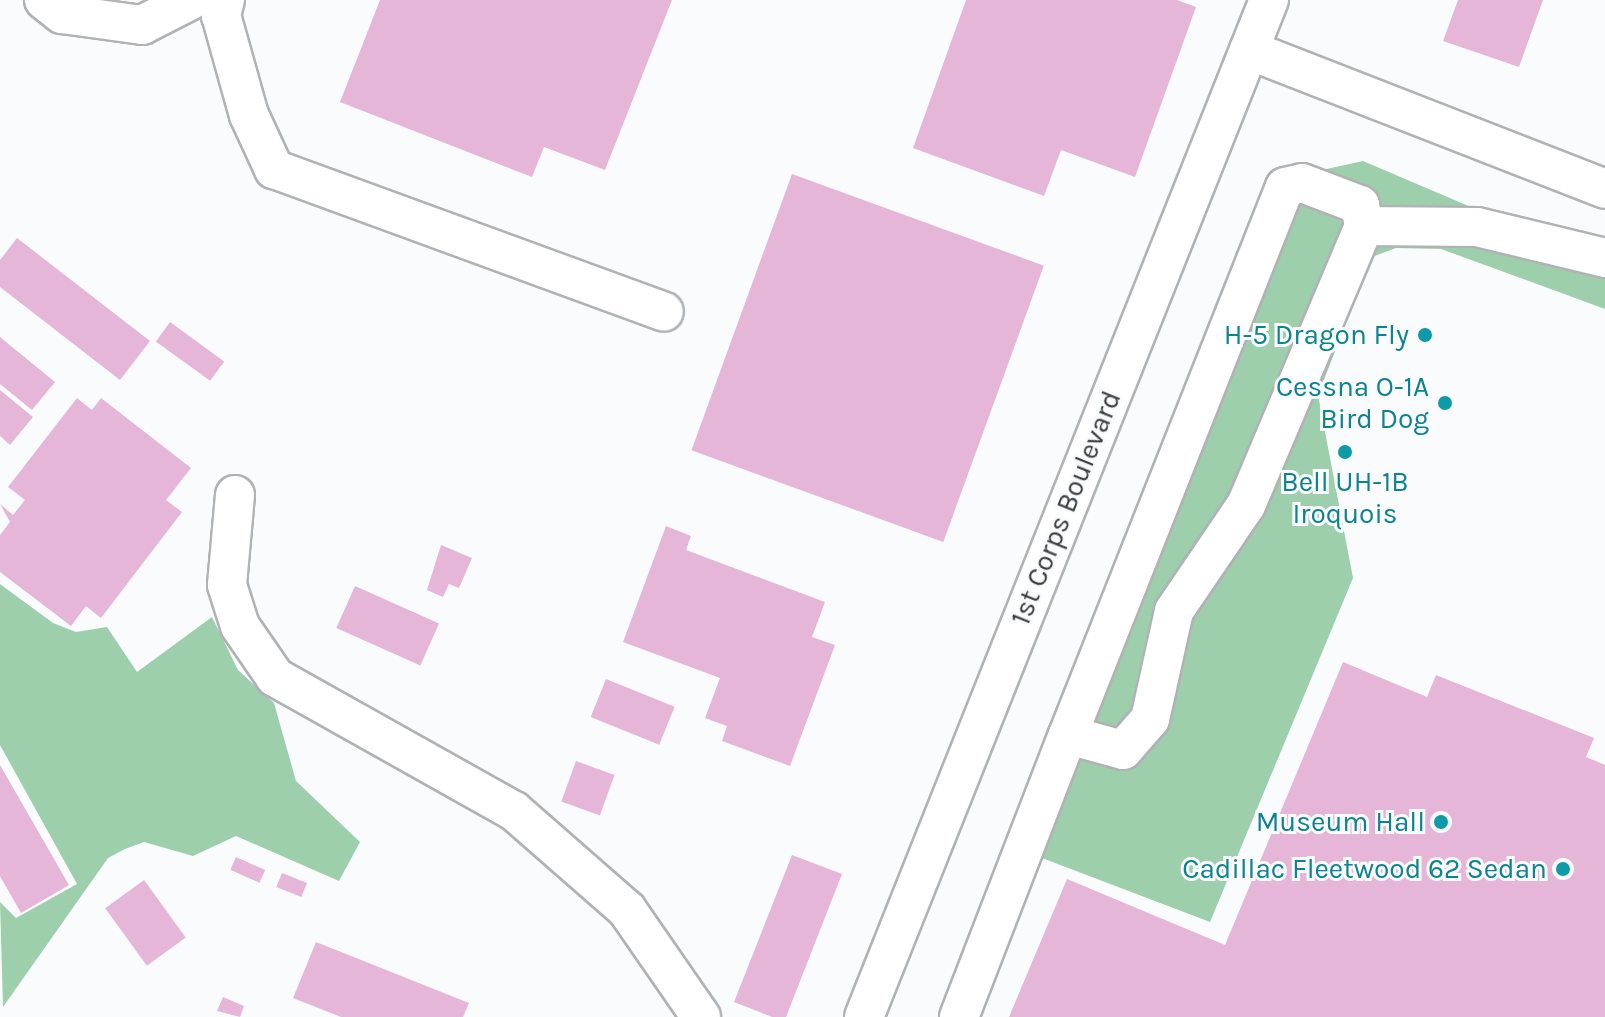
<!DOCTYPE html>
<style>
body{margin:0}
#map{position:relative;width:1605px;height:1017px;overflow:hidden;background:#f9fbfd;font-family:Karla,sans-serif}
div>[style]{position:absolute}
.forest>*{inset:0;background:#9ecfac}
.building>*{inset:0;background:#e5b6d8;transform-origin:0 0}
.roads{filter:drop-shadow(2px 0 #b0b2b3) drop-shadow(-2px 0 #b0b2b3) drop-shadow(0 2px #b0b2b3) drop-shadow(0 -2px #b0b2b3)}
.minor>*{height:38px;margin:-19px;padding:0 19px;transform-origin:19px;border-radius:19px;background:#fff}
.dots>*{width:22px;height:22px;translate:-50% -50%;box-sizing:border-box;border:4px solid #f9fbfd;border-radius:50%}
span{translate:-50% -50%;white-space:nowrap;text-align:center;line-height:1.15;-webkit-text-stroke:6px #f9fbfd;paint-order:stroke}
.culture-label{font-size:28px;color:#0d838f}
.right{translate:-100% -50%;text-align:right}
.street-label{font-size:28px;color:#3b3c3c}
</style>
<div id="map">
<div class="forest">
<i style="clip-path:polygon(1363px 161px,1605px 264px,1605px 309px,1441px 249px,1396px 248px,1372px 257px,1318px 395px,1353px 578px,1210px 922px,1042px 858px,1298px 201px,1313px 172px)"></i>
<i style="clip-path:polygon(0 584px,53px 623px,76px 632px,107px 627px,137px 672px,212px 617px,238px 670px,274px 703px,296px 781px,360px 842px,339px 881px,236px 836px,193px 856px,144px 842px,125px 849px,108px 858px,3px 1007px,0 902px,16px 918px,77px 884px,0 745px)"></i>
</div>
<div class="building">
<i style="clip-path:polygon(380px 0,672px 0,605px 170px,544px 147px,532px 177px,340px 102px)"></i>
<i style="clip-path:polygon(966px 0,1177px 0,1196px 7px,1135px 177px,1061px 150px,1044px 196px,913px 148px)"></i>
<i style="clip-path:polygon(1458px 0,1543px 0,1519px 67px,1443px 41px)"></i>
<i style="left:792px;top:174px;width:268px;height:294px;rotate:20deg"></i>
<i style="clip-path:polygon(17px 238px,150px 341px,120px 380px,0 287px,0 260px)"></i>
<i style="left:170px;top:322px;width:67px;height:24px;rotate:36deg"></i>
<i style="clip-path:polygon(0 337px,55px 382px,32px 410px,0 384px)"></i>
<i style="clip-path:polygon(0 390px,33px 417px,10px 445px,0 436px)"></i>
<i style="clip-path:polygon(77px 398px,92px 410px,101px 398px,191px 468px,166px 500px,182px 512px,101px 618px,86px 606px,71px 626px,0 572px,0 535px,10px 522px,0 504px,13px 515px,25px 500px,8px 487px)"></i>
<i style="clip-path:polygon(666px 526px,691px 536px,686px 550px,825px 602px,812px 637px,835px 645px,790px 766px,722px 741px,727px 726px,705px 718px,720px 678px,623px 642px)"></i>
<i style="clip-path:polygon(441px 545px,472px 558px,459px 588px,449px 584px,443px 597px,427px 590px)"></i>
<i style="left:355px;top:586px;width:92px;height:46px;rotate:24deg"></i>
<i style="clip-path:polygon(1343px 662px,1427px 697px,1436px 675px,1594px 738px,1586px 757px,1605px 765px,1605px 1017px,1009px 1017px,1067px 879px,1225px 945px)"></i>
<i style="left:606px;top:679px;width:74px;height:41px;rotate:22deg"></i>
<i style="left:576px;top:761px;width:41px;height:43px;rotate:20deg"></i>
<i style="clip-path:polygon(0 765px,69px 885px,21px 913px,0 876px)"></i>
<i style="clip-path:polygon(792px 855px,842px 874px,786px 1017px,772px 1017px,734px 1002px)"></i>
<i style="left:236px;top:857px;width:32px;height:14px;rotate:24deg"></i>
<i style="left:282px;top:873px;width:27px;height:15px;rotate:22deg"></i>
<i style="left:144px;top:880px;width:71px;height:48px;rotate:54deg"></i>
<i style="clip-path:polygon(316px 942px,469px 1003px,463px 1017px,341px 1017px,293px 998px)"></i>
<i style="clip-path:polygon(223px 997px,244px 1006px,240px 1017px,217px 1011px)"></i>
</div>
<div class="roads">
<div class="minor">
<i style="left:44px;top:0;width:23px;rotate:38deg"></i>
<i style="left:62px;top:14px;width:81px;rotate:7.8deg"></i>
<i style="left:142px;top:25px;width:55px;rotate:-27deg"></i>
<i style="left:225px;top:0;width:16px;rotate:105deg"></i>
<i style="left:221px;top:15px;width:104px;rotate:74.4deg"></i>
<i style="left:249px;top:115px;width:60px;rotate:65.2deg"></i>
<i style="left:274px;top:169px;width:415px;rotate:20.1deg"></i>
<i style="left:1249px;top:50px;width:382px;rotate:21.3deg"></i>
<i style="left:1364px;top:226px;width:113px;rotate:0.5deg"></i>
<i style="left:1477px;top:227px;width:132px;rotate:13.6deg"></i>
<i style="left:235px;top:495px;width:90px;rotate:95.1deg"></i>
<i style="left:227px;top:585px;width:43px;rotate:72.4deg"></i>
<i style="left:240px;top:626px;width:62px;rotate:55.5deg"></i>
<i style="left:275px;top:677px;width:274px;rotate:29.3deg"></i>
<i style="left:514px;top:811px;width:150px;rotate:41.2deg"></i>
<i style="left:627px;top:910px;width:130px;rotate:55.3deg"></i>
<i style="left:864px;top:1017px;width:1095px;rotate:-68.29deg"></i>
<i style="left:959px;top:1017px;width:302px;rotate:-68.9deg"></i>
<i style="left:1068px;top:735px;width:589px;rotate:-68.4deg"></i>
<i style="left:1285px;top:187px;width:17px;rotate:-13deg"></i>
<i style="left:1302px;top:183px;width:62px;rotate:20.8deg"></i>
<i style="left:1360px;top:205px;width:21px;rotate:79deg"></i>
<i style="left:1364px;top:226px;width:303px;rotate:112.9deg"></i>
<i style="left:1246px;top:505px;width:128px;rotate:124.2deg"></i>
<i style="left:1174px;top:611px;width:111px;rotate:102.5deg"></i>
<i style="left:1150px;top:719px;width:41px;rotate:131.1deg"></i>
<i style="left:1123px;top:750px;width:57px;rotate:-164.7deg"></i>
</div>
</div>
<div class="dots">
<i style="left:1425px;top:335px;background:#0f9aa8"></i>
<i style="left:1445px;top:403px;background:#0f9aa8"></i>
<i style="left:1345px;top:452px;background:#0f9aa8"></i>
<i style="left:1441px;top:822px;background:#0f9aa8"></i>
<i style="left:1563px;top:869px;background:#0f9aa8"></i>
</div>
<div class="culture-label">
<span class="right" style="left:1409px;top:335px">H-5 Dragon Fly</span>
<span class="right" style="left:1429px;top:403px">Cessna O-1A<br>Bird Dog</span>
<span style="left:1345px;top:498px">Bell UH-1B<br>Iroquois</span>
<span class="right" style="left:1425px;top:822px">Museum Hall</span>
<span class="right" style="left:1547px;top:869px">Cadillac Fleetwood 62 Sedan</span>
</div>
<div class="street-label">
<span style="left:1066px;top:508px;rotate:-68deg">1st Corps Boulevard</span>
</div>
</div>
